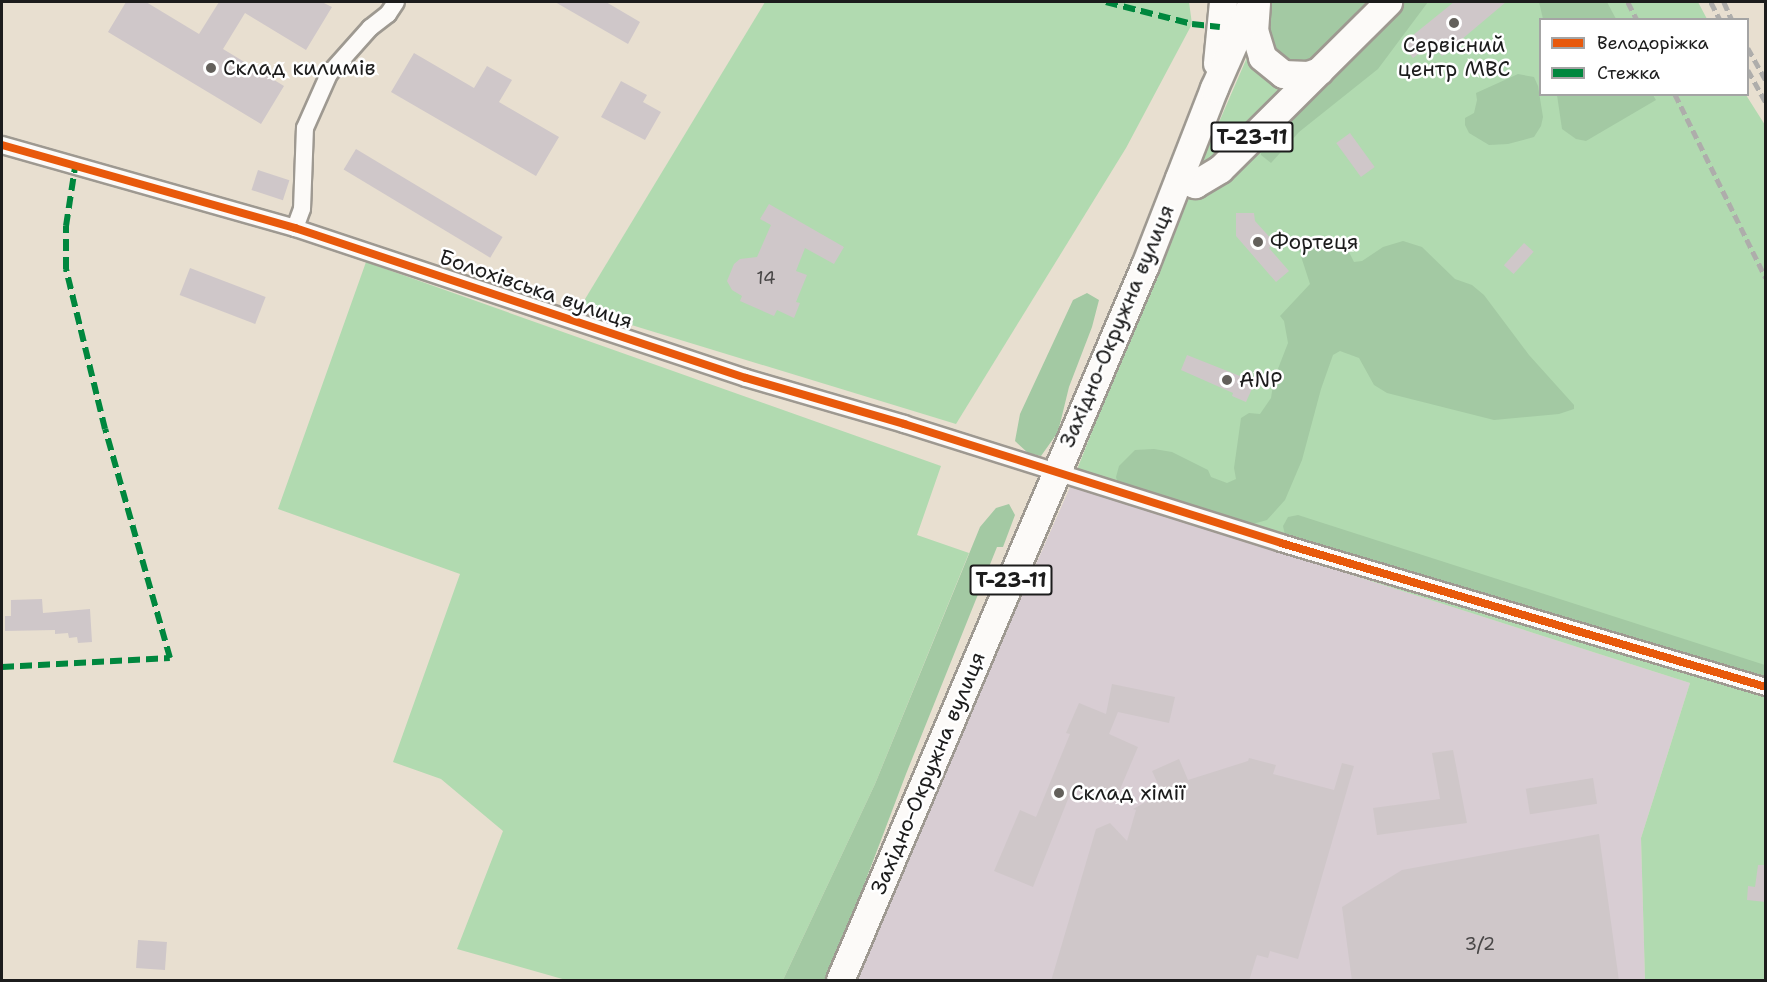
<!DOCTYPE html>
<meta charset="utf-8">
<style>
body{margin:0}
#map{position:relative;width:1767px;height:982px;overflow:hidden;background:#e8dfd0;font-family:"Shantell Sans",sans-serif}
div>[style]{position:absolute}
.industrial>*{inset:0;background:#d8cdd3}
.green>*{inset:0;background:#b1dab0}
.forest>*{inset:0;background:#a3c9a3}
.building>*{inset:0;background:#cfc7c9;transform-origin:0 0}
.roads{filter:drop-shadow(2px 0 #9e9991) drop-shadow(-2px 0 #9e9991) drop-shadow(0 2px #9e9991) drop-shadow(0 -2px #9e9991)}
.minor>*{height:16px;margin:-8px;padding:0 8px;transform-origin:8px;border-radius:8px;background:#fcfaf8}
.primary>*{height:27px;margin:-13.5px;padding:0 13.5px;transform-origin:13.5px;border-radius:13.5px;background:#fcfaf8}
.rail>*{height:4.5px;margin-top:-2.25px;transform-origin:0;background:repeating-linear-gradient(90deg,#aeadab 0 9px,transparent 0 13.5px)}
.quiet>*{height:6px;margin-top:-3px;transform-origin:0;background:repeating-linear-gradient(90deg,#00873e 0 12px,transparent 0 18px)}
.cycleway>*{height:8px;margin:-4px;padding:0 4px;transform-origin:4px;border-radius:4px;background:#e8590c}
.dots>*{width:16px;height:16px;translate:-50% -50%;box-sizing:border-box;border:3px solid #fff;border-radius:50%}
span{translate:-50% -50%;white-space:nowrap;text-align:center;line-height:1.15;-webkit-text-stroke:5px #fff;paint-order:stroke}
.number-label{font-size:18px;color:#494747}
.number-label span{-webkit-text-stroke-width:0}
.shield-label span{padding:2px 4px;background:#fff;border:2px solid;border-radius:4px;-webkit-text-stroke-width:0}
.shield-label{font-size:20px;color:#1c1c1c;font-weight:700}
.poi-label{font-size:21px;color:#1c1c1c}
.left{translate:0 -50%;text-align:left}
.street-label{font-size:21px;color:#1c1c1c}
.frame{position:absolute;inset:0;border:3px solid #1c1c1c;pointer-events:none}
.legend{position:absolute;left:1539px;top:18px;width:210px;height:78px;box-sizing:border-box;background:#fff;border:2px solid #a4a4a4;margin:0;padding:8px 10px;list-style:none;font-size:18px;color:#1c1c1c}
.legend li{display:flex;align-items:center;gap:12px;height:30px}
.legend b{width:30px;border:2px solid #a4a4a4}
</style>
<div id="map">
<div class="industrial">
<i style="clip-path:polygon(1071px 485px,1690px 683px,1641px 838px,1645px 980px,852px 980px)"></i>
</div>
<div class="green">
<i style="clip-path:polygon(765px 2px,1189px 2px,1192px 24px,1126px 148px,956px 424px,579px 309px)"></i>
<i style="clip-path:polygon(1271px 2px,1698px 2px,1707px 19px,1540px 20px,1540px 94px,1746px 95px,1765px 125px,1765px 980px,1645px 980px,1641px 838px,1690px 683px,1071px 485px,1155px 270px)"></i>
<i style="clip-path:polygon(366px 262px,941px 466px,917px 535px,969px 553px,875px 784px,783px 980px,566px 980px,457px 949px,503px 831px,441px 779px,393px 762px,460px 574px,278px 509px)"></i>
</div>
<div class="forest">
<i style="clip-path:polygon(1271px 2px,1377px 2px,1312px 60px,1297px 61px,1284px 57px,1273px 49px,1264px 18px)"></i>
<i style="clip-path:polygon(1398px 2px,1428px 2px,1378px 69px,1299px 132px,1271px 163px,1261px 155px,1262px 137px)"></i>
<i style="clip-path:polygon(1539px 2px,1607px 2px,1616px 19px,1543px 19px)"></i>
<i style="clip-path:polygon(1518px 74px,1534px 77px,1538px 86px,1543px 117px,1541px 126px,1534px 137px,1508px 144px,1489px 145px,1469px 133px,1465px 125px,1465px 118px,1474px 113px,1477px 100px,1476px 93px)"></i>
<i style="clip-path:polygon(1557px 95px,1653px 95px,1656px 100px,1586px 141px,1576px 139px,1562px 129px)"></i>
<i style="clip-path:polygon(1298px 238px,1307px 239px,1320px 247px,1337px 244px,1347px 248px,1354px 262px,1362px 261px,1383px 247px,1403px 241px,1422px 247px,1455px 279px,1472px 285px,1484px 295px,1529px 355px,1574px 405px,1574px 409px,1559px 414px,1494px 420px,1387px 393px,1374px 385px,1359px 358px,1340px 351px,1333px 355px,1321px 389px,1302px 460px,1285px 500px,1267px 520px,1235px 529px,1120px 491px,1116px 477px,1119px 466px,1135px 450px,1154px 449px,1172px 452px,1208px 470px,1211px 477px,1227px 483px,1236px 479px,1234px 468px,1241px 418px,1249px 413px,1260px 414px,1271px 398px,1274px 379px,1288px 343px,1284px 321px,1280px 316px,1310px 284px,1297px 244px)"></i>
<i style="clip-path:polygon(1087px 293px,1099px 300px,1092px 327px,1069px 387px,1058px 432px,1041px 456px,1028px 453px,1015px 441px,1020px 414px,1073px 300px)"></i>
<i style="clip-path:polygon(1009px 504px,1015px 515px,1003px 547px,997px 547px,906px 774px,828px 980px,783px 980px,875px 784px,980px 527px,996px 508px)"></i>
<i style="clip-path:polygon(1298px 515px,1765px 665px,1765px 685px,1300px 542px,1285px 535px,1283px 526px,1288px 517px)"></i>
</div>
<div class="building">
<i style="clip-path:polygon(126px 2px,146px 2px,199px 34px,219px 2px,322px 2px,332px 7px,306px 50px,245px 13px,223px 49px,284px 86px,261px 124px,108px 32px)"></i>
<i style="clip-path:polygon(555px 2px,606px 2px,640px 22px,628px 44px)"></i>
<i style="clip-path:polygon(1454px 2px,1506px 2px,1442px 56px,1431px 44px,1413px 58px,1402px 44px)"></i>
<i style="clip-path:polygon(414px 53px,474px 88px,487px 66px,512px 80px,499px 102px,559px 137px,536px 176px,391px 92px)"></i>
<i style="clip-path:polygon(621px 81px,647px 95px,643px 102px,661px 112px,645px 140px,601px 117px)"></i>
<i style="left:1350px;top:133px;width:42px;height:17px;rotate:54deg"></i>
<i style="left:356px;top:149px;width:171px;height:24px;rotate:31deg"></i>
<i style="left:258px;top:170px;width:33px;height:21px;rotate:18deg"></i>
<i style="clip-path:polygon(769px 204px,844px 247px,834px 264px,805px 248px,796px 271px,807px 275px,796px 302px,800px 303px,794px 318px,777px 310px,774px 316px,740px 301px,742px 296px,732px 290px,727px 281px,734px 264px,740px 259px,757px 257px,771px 225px,760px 219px)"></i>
<i style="clip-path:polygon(1236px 213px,1254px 213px,1255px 221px,1275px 243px,1269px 248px,1289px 271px,1276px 282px,1236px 236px)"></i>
<i style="left:1524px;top:243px;width:13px;height:30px;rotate:42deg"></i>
<i style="left:190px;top:268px;width:81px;height:29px;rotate:21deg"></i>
<i style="clip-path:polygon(1187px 355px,1255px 382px,1246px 402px,1232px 396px,1233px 393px,1181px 370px)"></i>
<i style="clip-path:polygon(42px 599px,43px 613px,90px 609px,92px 642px,78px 643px,77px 637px,69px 638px,68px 633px,55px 634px,55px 630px,5px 631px,5px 616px,11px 616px,11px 600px)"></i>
<i style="clip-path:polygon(1112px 684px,1175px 697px,1169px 723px,1118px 712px,1109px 734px,1138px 747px,1115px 801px,1074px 784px,1033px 887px,994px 871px,1020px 810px,1036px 817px,1070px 734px,1066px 733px,1079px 703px,1106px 714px)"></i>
<i style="clip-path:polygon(1453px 750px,1467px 823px,1377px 835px,1373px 808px,1440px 799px,1432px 753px)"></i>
<i style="clip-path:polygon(1249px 758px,1276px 765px,1273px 774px,1334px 790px,1342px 763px,1354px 766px,1298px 959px,1270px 951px,1268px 958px,1257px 955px,1249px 981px,1051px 981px,1096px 829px,1110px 823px,1127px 841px,1136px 810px,1133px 809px,1162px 793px,1152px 771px,1179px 759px,1188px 780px,1248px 761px)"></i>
<i style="left:1593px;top:778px;width:26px;height:68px;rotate:81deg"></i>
<i style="clip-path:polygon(1599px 834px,1619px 981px,1352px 981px,1342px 907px,1402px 870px)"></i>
<i style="clip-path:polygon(1758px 865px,1766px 865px,1766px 902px,1747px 900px,1748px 886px,1755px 887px)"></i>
<i style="left:138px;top:940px;width:29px;height:28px;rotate:4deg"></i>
</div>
<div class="roads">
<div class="minor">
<i style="left:2px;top:145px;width:305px;rotate:15.8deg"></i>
<i style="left:295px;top:228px;width:475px;rotate:18.4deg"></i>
<i style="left:746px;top:378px;width:165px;rotate:16.2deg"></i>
<i style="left:904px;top:424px;width:395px;rotate:17.5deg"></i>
<i style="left:1281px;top:543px;width:506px;rotate:16.54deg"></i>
<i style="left:295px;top:228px;width:20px;rotate:-70deg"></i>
<i style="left:302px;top:209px;width:81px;rotate:-87.9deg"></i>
<i style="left:305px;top:128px;width:59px;rotate:-66deg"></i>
<i style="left:329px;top:74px;width:62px;rotate:-48.3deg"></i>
<i style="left:370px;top:28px;width:23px;rotate:-38deg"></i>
<i style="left:388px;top:14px;width:14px;rotate:-56deg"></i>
</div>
<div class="primary">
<i style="left:1256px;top:3px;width:27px;rotate:94deg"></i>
<i style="left:1254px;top:30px;width:28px;rotate:73deg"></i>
<i style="left:1262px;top:57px;width:27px;rotate:39deg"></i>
<i style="left:1283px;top:74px;width:25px;rotate:2deg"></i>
<i style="left:1308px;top:75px;width:12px;rotate:-20deg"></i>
<i style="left:1217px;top:63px;width:61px;rotate:-84.4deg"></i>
<i style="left:1179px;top:178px;width:17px;rotate:21deg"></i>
<i style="left:1195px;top:184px;width:29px;rotate:-31deg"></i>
<i style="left:1220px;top:169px;width:237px;rotate:-44.8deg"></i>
<i style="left:840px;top:980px;width:777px;rotate:-66.9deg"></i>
<i style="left:1145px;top:265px;width:190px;rotate:-68.7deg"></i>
<i style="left:1214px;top:88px;width:94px;rotate:-66.2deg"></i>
</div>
</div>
<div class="rail">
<i style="left:1628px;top:2px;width:20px;rotate:63deg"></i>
<i style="left:1711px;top:2px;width:20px;rotate:63deg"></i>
<i style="left:1724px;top:2px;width:20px;rotate:66deg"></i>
<i style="left:1748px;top:48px;width:38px;rotate:61deg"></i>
<i style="left:1748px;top:70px;width:37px;rotate:61deg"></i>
<i style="left:1675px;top:94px;width:205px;rotate:63.7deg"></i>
</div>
<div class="quiet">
<i style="left:1106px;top:2px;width:89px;rotate:14.3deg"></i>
<i style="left:1192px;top:24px;width:28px;rotate:6deg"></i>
<i style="left:2px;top:667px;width:168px;rotate:-3.1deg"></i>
<i style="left:170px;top:658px;width:238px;rotate:-105.8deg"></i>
<i style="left:105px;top:429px;width:165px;rotate:-103.7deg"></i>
<i style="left:66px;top:269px;width:43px;rotate:-90deg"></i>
<i style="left:66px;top:226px;width:60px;rotate:-81.3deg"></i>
</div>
<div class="cycleway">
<i style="left:2px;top:145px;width:305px;rotate:15.8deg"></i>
<i style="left:295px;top:228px;width:475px;rotate:18.4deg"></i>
<i style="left:746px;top:378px;width:165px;rotate:16.2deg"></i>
<i style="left:904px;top:424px;width:395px;rotate:17.5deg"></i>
<i style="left:1281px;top:543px;width:506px;rotate:16.54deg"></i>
</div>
<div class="dots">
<i style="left:1454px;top:23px;background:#63605b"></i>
<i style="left:211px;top:68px;background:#63605b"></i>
<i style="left:1258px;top:242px;background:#63605b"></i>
<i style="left:1227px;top:380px;background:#63605b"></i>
<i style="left:1059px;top:793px;background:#63605b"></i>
</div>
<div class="number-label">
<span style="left:766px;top:278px">14</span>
<span style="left:1480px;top:944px">3/2</span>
</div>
<div class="shield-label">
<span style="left:1252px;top:137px">Т-23-11</span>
<span style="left:1011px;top:580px">Т-23-11</span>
</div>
<div class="poi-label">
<span style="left:1454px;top:57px">Сервісний<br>центр МВС</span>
<span class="left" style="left:223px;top:68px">Склад килимів</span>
<span class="left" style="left:1270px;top:242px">Фортеця</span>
<span class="left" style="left:1239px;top:380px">ANP</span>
<span class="left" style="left:1071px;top:793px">Склад хімії</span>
</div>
<div class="street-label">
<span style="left:536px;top:289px;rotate:19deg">Болохівська вулиця</span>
<span style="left:1117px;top:326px;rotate:-67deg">Західно-Окружна вулиця</span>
<span style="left:928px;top:773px;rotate:-67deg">Західно-Окружна вулиця</span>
</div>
<div class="frame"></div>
<ul class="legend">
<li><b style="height:8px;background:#e8590c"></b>Велодоріжка</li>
<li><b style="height:8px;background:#00873e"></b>Стежка</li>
</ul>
</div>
